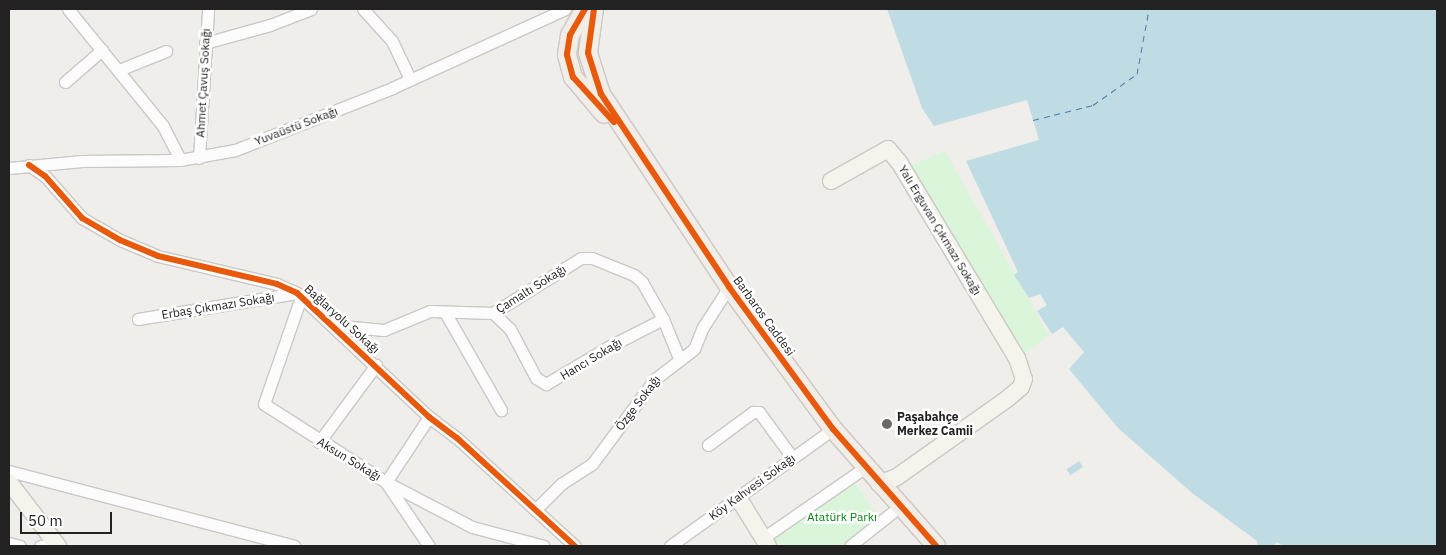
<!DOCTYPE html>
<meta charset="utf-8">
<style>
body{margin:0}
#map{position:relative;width:1446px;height:555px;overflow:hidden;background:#f0eeeb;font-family:"IBM Plex Sans",sans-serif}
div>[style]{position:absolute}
.park>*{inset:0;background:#daf5da}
.water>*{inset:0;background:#bfdbe3;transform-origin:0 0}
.ferry>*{height:1px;margin-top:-0.5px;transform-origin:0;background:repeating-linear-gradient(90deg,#4a7aab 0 6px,transparent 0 11px)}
.roads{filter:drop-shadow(1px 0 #c9c8c7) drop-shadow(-1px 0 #c9c8c7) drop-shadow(0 1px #c9c8c7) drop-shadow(0 -1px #c9c8c7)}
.street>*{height:11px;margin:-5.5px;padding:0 5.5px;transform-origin:5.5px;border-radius:5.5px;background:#fdfcfc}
.secondary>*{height:16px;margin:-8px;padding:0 8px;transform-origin:8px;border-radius:8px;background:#f4f4ed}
.primary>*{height:18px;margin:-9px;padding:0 9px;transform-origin:9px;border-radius:9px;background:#f3ede7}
.cycleway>*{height:6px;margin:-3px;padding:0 3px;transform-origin:3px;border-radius:3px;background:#e8590c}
.dots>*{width:14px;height:14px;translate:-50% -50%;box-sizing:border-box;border:2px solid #fff;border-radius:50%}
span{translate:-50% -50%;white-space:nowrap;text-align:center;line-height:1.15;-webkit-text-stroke:5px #fff;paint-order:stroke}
.street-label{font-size:12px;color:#222}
.poi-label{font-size:12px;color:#222;font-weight:700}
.left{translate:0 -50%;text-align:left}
.park-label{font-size:12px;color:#0c8416}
.frame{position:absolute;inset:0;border:10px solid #222;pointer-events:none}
.scale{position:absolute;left:20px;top:512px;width:92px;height:22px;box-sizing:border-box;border:2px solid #222;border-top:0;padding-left:6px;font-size:15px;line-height:18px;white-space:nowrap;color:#222;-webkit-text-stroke:4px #fff;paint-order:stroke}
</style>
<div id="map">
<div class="park">
<i style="clip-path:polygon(945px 151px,1049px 335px,1021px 356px,907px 167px)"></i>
<i style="clip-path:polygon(853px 481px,880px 518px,842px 546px,774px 546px,771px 541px)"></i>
</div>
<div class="water">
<i style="clip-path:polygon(887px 9px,1437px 9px,1437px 546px,1283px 546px,1277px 542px,1274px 546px,1257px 546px,1257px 541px,1192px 493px,1118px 428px,1069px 369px,1084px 352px,1063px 327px,1052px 334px,1037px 311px,1047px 305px,1040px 294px,1029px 298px,1014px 275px,1018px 272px,966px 161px,1039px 140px,1027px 100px,934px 126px,922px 108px)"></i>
<i style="left:1079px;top:461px;width:7px;height:15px;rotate:56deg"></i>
</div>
<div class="ferry">
<i style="left:1033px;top:120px;width:62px;rotate:-14deg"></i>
<i style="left:1093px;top:105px;width:54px;rotate:-35.2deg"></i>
<i style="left:1137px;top:74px;width:66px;rotate:-79.5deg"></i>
</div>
<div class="roads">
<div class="street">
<i style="left:68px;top:9px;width:151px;rotate:50.9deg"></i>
<i style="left:163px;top:126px;width:38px;rotate:63deg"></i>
<i style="left:363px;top:9px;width:43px;rotate:47.8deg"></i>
<i style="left:392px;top:41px;width:42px;rotate:64.7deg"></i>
<i style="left:205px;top:43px;width:67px;rotate:-15.5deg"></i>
<i style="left:270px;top:25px;width:44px;rotate:-21.3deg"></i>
<i style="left:119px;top:70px;width:51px;rotate:-22deg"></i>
<i style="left:65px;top:82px;width:49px;rotate:-40.9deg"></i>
<i style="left:199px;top:158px;width:149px;rotate:-86.5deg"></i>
<i style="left:29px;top:165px;width:19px;rotate:35deg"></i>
<i style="left:45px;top:176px;width:56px;rotate:48.6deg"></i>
<i style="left:82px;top:218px;width:44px;rotate:30.1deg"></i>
<i style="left:120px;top:240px;width:41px;rotate:22.8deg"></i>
<i style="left:158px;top:256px;width:122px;rotate:13.2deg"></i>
<i style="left:277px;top:284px;width:22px;rotate:24deg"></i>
<i style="left:297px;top:293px;width:181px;rotate:43.2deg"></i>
<i style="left:429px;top:417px;width:35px;rotate:37deg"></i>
<i style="left:457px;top:438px;width:160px;rotate:42.5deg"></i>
<i style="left:9px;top:168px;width:73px;rotate:-5.5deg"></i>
<i style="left:82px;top:161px;width:98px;rotate:-0.6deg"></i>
<i style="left:180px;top:160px;width:56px;rotate:-10.3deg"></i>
<i style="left:235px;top:150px;width:169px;rotate:-21.5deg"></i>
<i style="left:392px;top:88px;width:190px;rotate:-24.5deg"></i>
<i style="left:301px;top:297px;width:113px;rotate:109.1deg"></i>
<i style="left:264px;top:404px;width:145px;rotate:32.6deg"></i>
<i style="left:386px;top:482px;width:97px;rotate:27.6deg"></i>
<i style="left:472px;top:527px;width:74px;rotate:14.8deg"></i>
<i style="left:493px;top:313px;width:23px;rotate:43deg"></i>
<i style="left:510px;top:329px;width:55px;rotate:62deg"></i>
<i style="left:536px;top:378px;width:12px;rotate:31deg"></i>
<i style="left:546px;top:384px;width:72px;rotate:-30.8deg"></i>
<i style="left:608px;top:347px;width:62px;rotate:-27deg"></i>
<i style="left:446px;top:314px;width:111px;rotate:60.2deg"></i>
<i style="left:138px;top:319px;width:161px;rotate:-9.3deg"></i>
<i style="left:332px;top:325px;width:52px;rotate:5.5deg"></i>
<i style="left:384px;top:330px;width:50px;rotate:-22.4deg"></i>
<i style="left:430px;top:311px;width:63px;rotate:1.8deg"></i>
<i style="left:493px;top:313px;width:104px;rotate:-32deg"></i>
<i style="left:581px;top:258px;width:11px"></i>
<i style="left:592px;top:258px;width:45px;rotate:22deg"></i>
<i style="left:634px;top:275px;width:11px;rotate:41deg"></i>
<i style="left:642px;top:282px;width:43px;rotate:60.4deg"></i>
<i style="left:663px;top:319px;width:42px;rotate:67.7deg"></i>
<i style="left:319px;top:442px;width:96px;rotate:-53.5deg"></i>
<i style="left:708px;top:445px;width:56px;rotate:-36.3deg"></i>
<i style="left:753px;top:412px;width:6px"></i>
<i style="left:759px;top:412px;width:56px;rotate:53.7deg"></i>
<i style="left:9px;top:471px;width:295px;rotate:14.7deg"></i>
<i style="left:386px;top:482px;width:78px;rotate:-56.5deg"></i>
<i style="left:387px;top:484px;width:75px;rotate:55.9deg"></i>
<i style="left:535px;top:510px;width:37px;rotate:-45deg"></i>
<i style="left:561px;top:484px;width:37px;rotate:-33deg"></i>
<i style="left:592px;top:464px;width:106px;rotate:-53.5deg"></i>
<i style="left:655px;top:379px;width:49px;rotate:-37.6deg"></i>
<i style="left:694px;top:349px;width:24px;rotate:-68deg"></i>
<i style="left:703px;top:327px;width:48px;rotate:-57deg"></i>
<i style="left:763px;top:538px;width:123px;rotate:-34.7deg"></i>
<i style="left:9px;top:543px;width:11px;rotate:15deg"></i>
<i style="left:40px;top:546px;width:17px;rotate:-7deg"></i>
<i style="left:670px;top:546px;width:201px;rotate:-35.7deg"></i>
<i style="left:850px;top:546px;width:63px;rotate:-38.5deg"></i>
</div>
<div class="secondary">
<i style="left:831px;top:181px;width:65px;rotate:-29.3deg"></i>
<i style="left:888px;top:149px;width:17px;rotate:50deg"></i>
<i style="left:899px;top:162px;width:229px;rotate:59deg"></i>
<i style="left:1017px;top:358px;width:22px;rotate:72deg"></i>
<i style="left:1024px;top:379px;width:9px;rotate:111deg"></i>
<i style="left:1021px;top:387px;width:18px;rotate:139deg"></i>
<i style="left:1007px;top:399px;width:135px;rotate:144.7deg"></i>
<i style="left:897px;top:477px;width:19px;rotate:159deg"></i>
<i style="left:9px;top:482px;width:81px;rotate:52.6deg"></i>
<i style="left:739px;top:499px;width:55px;rotate:58.3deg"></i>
</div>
<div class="primary">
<i style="left:585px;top:9px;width:30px;rotate:120deg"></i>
<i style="left:570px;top:35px;width:20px;rotate:99deg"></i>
<i style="left:567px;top:55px;width:23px;rotate:75deg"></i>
<i style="left:573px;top:77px;width:48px;rotate:50deg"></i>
<i style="left:594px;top:9px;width:44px;rotate:97.8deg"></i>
<i style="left:588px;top:53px;width:43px;rotate:72.4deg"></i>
<i style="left:601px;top:94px;width:232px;rotate:56.4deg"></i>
<i style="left:729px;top:287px;width:176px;rotate:53.8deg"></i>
<i style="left:833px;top:429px;width:156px;rotate:48.6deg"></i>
</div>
</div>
<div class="cycleway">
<i style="left:585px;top:9px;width:30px;rotate:120deg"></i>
<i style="left:570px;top:35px;width:20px;rotate:99deg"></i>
<i style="left:567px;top:55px;width:23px;rotate:75deg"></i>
<i style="left:573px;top:77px;width:61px;rotate:47.7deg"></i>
<i style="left:594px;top:9px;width:44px;rotate:97.8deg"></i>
<i style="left:588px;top:53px;width:43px;rotate:72.4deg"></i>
<i style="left:601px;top:94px;width:232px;rotate:56.4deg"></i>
<i style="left:729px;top:287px;width:176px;rotate:53.8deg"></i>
<i style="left:833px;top:429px;width:156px;rotate:48.6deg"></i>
<i style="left:29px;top:165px;width:19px;rotate:35deg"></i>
<i style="left:45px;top:176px;width:56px;rotate:48.6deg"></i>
<i style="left:82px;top:218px;width:44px;rotate:30.1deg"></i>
<i style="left:120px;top:240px;width:41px;rotate:22.8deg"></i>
<i style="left:158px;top:256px;width:122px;rotate:13.2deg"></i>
<i style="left:277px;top:284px;width:22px;rotate:24deg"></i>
<i style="left:297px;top:293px;width:181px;rotate:43.2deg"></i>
<i style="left:429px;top:417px;width:35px;rotate:37deg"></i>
<i style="left:457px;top:438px;width:160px;rotate:42.5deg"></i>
</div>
<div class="dots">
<i style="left:887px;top:424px;background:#6a6968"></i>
</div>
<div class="street-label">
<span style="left:203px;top:83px;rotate:-87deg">Ahmet Çavuş Sokağı</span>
<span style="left:296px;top:126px;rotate:-21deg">Yuvaüstü Sokağı</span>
<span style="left:940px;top:230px;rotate:59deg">Yalı Erguvan Çıkmazı Sokağı</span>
<span style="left:531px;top:289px;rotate:-32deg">Çamaltı Sokağı</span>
<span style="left:218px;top:306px;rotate:-9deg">Erbaş Çıkmazı Sokağı</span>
<span style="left:764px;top:316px;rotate:54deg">Barbaros Caddesi</span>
<span style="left:342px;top:319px;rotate:42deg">Bağlaryolu Sokağı</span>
<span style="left:591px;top:359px;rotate:-31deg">Hancı Sokağı</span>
<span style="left:638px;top:403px;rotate:-53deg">Özge Sokağı</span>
<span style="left:349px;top:459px;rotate:31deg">Aksun Sokağı</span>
<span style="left:752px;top:487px;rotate:-36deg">Köy Kahvesi Sokağı</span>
</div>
<div class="poi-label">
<span class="left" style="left:897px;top:424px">Paşabahçe<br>Merkez Camii</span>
</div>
<div class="park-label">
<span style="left:842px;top:517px">Atatürk Parkı</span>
</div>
<div class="frame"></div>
<div class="scale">50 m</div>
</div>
